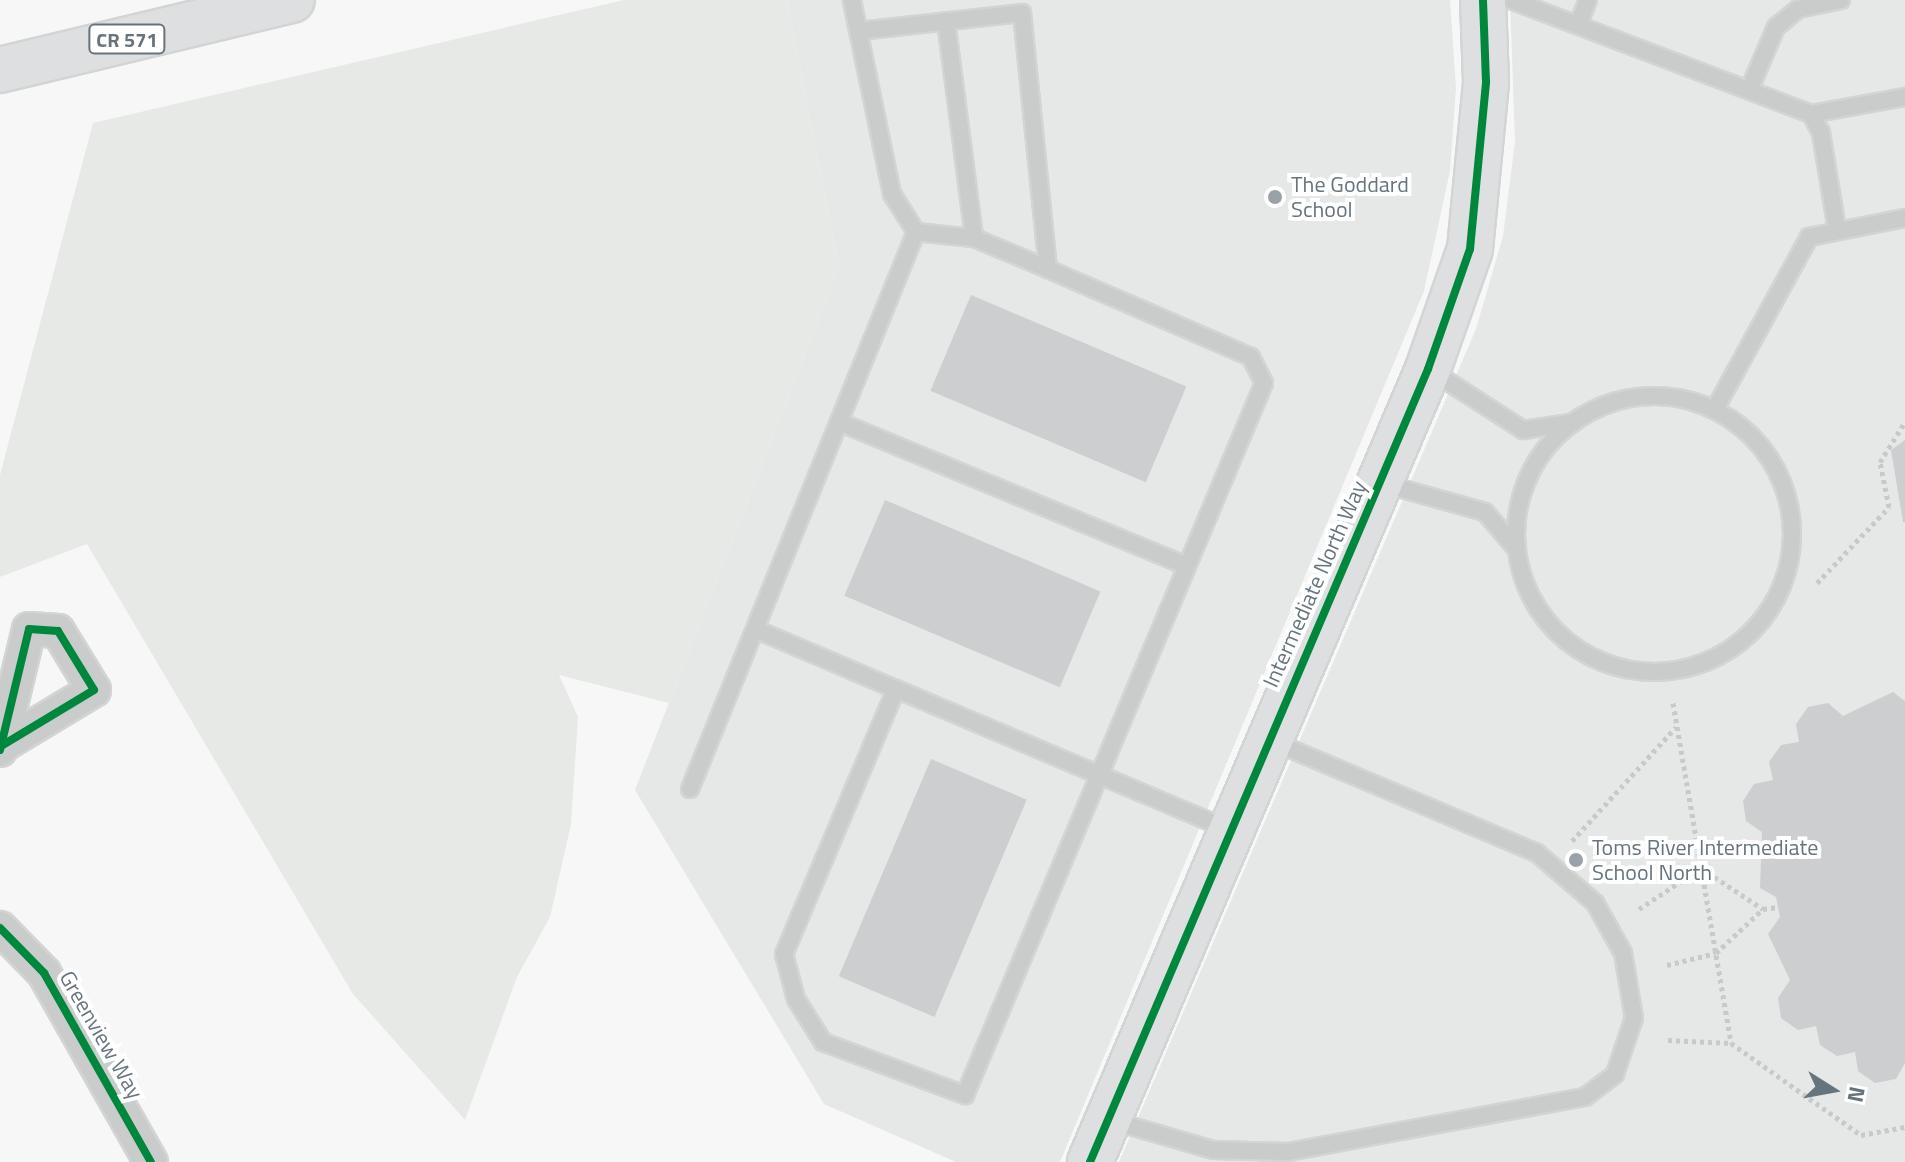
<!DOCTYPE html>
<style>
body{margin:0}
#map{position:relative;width:1905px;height:1162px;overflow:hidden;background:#f7f7f7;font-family:"Titillium Web",sans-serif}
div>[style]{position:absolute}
.built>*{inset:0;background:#e6e7e7}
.green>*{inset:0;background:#e6e9e5}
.building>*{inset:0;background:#cdcecf;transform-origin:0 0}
.path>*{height:5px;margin-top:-2.5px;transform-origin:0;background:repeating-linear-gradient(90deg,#c8c9ca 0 4px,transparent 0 8px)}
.roads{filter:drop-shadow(2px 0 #d3d4d4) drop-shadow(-2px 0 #d3d4d4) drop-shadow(0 2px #d3d4d4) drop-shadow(0 -2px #d3d4d4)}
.lane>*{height:16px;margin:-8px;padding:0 8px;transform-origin:8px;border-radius:8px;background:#cacccc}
.lane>.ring{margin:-8px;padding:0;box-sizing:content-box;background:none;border:16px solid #cacccc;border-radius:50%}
.street>*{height:32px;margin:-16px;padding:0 16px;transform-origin:16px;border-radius:16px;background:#cacccc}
.secondary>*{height:44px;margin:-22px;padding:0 22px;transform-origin:22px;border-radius:22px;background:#dedfe0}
.primary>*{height:44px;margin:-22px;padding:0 22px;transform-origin:22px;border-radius:22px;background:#dedfe0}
.cycleway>*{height:8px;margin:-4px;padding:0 4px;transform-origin:4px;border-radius:4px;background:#00873e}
.dots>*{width:22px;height:22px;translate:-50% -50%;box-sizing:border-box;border:4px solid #fff;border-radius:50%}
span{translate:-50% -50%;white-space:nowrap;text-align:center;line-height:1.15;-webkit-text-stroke:8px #fff;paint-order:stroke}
.shield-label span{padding:2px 6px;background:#fff;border:2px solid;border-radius:6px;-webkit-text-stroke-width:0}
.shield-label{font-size:20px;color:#66757d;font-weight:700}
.poi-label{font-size:22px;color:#66757d}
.left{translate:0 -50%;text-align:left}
.street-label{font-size:22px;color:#66757d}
.north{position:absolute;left:1793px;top:1050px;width:80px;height:80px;-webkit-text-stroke:6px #fff;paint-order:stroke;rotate:101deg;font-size:22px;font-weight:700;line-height:32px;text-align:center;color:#66757d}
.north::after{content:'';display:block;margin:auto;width:28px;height:36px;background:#66757d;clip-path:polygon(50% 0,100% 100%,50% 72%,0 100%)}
</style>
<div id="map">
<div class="built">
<i style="clip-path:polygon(787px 0,1450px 0,1456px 88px,1450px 171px,1424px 291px,1060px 1162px,956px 1162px,824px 1104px,635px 790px,839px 267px)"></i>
<i style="clip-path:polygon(1510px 0,1905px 0,1905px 1162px,1119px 1162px,1476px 329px,1503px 236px,1515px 142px)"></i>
</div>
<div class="green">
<i style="clip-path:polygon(624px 0,787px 0,839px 267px,669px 703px,559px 675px,578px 717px,571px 824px,550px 917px,517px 977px,465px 1120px,353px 994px,87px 544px,0 577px,0 475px,93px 123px)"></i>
</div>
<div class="building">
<i style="left:971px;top:295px;width:234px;height:104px;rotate:23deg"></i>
<i style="clip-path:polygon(1905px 440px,1905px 522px,1903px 522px,1891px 450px)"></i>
<i style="left:885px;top:500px;width:234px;height:104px;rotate:23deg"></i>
<i style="clip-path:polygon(1893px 692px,1905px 701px,1905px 1063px,1896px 1079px,1875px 1083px,1858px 1071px,1855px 1052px,1837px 1056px,1820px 1045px,1816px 1026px,1798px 1030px,1781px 1018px,1778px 998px,1790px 980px,1768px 934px,1780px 917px,1776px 897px,1760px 888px,1762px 832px,1746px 821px,1743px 801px,1754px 784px,1773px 780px,1769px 762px,1781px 745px,1799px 742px,1796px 724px,1808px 707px,1828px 703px,1843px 716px)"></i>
<i style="left:931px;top:759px;width:104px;height:236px;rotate:23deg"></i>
</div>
<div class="path">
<i style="left:1817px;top:583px;width:105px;rotate:-46.5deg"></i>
<i style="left:1889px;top:507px;width:46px;rotate:-101.3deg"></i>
<i style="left:1880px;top:462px;width:47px;rotate:-58deg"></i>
<i style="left:1673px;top:703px;width:345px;rotate:80.3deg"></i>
<i style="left:1731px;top:1043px;width:159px;rotate:35.3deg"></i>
<i style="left:1861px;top:1135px;width:45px;rotate:-10.3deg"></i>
<i style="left:1572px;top:841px;width:154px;rotate:-47.6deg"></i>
<i style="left:1639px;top:909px;width:74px;rotate:-33.5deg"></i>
<i style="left:1701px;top:868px;width:74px;rotate:33.5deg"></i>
<i style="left:1667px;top:965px;width:50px;rotate:-13.8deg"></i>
<i style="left:1716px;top:953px;width:64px;rotate:-43.1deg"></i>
<i style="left:1763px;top:909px;width:15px;rotate:-8deg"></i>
<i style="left:1668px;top:1040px;width:63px;rotate:2.7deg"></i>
</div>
<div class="roads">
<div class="lane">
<i style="left:1511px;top:0;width:321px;rotate:20.8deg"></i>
<i style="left:1811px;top:114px;width:96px;rotate:-10.3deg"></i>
<i style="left:946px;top:21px;width:219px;rotate:82.6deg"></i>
<i style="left:1579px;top:23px;width:25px;rotate:-69deg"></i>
<i style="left:1750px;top:88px;width:66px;rotate:-66.9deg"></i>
<i style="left:1776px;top:27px;width:28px;rotate:-39deg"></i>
<i style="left:1798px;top:9px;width:44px;rotate:-11.8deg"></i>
<i style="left:1811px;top:114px;width:21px;rotate:62deg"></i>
<i style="left:1821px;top:133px;width:98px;rotate:80.6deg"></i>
<i style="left:916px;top:232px;width:58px;rotate:5.9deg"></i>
<i style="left:974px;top:238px;width:80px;rotate:22.7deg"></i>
<i style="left:1430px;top:370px;width:111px;rotate:32.8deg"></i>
<i style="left:1523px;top:430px;width:48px;rotate:-8.5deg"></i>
<i class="ring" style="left:1516px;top:396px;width:260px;height:260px"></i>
<i style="left:1715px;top:409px;width:196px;rotate:-61.3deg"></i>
<i style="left:1809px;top:237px;width:98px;rotate:-11.2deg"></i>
<i style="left:839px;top:422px;width:374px;rotate:22.5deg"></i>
<i style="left:1381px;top:483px;width:108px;rotate:15.6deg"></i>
<i style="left:1485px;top:512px;width:45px;rotate:49.5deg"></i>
<i style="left:755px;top:629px;width:153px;rotate:23.1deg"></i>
<i style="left:896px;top:689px;width:288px;rotate:112.9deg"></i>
<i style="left:784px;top:954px;width:47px;rotate:75.1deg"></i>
<i style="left:796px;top:999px;width:51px;rotate:57.9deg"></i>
<i style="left:823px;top:1042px;width:152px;rotate:20.5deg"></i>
<i style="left:965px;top:1095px;width:772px;rotate:-67.22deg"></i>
<i style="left:1264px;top:383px;width:29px;rotate:-117deg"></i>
<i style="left:1251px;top:357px;width:221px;rotate:-156.6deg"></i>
<i style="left:1048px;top:269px;width:257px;rotate:-95.8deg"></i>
<i style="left:1022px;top:13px;width:163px;rotate:173.7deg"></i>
<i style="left:896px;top:689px;width:362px;rotate:22.9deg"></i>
<i style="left:690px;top:789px;width:601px;rotate:-67.92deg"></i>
<i style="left:916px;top:232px;width:45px;rotate:-122.3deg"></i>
<i style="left:892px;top:194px;width:198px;rotate:-101.7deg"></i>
<i style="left:1110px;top:1120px;width:107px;rotate:16.2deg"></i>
<i style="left:1213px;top:1150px;width:75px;rotate:1.5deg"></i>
<i style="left:1288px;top:1152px;width:302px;rotate:-10.5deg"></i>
<i style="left:1585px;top:1097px;width:38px;rotate:-37deg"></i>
<i style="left:1615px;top:1074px;width:59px;rotate:-71.3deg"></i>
<i style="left:1634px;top:1018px;width:66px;rotate:-99.6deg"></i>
<i style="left:1623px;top:953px;width:57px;rotate:-119.2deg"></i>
<i style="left:1595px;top:903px;width:77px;rotate:-139.2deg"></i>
<i style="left:1537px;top:853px;width:288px;rotate:-157.1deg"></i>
</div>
<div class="street">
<i style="left:0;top:750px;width:124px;rotate:-76.5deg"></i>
<i style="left:29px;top:629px;width:29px;rotate:4deg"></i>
<i style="left:58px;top:631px;width:69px;rotate:58.6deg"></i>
<i style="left:94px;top:690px;width:109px;rotate:148.9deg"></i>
<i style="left:0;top:928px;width:63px;rotate:45.6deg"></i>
<i style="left:44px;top:973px;width:217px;rotate:60.5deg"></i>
</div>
<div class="secondary">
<i style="left:1090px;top:1162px;width:862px;rotate:-66.91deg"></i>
<i style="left:1428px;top:369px;width:127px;rotate:-70.7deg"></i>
<i style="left:1470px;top:249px;width:168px;rotate:-84.5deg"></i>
<i style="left:1486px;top:82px;width:82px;rotate:-92.1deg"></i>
</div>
<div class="primary">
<i style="left:0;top:70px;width:300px;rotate:-13.5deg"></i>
</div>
</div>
<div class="cycleway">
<i style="left:0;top:750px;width:124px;rotate:-76.5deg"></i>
<i style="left:29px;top:629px;width:29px;rotate:4deg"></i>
<i style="left:58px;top:631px;width:69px;rotate:58.6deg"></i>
<i style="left:94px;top:690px;width:109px;rotate:148.9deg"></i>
<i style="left:0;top:928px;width:63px;rotate:45.6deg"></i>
<i style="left:44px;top:973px;width:217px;rotate:60.5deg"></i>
<i style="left:1090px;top:1162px;width:862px;rotate:-66.91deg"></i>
<i style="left:1428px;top:369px;width:127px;rotate:-70.7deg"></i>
<i style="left:1470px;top:249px;width:168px;rotate:-84.5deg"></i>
<i style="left:1486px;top:82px;width:82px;rotate:-92.1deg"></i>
</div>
<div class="dots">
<i style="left:1275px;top:197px;background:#99a2a8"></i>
<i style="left:1576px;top:860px;background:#99a2a8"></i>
</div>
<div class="shield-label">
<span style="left:127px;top:39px">CR 571</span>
</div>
<div class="poi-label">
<span class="left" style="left:1291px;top:197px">The Goddard<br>School</span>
<span class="left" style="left:1592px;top:860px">Toms River Intermediate<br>School North</span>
</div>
<div class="street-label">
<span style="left:1315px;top:584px;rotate:-66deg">Intermediate North Way</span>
<span style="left:101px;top:1035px;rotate:60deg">Greenview Way</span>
</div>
<div class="north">N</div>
</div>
